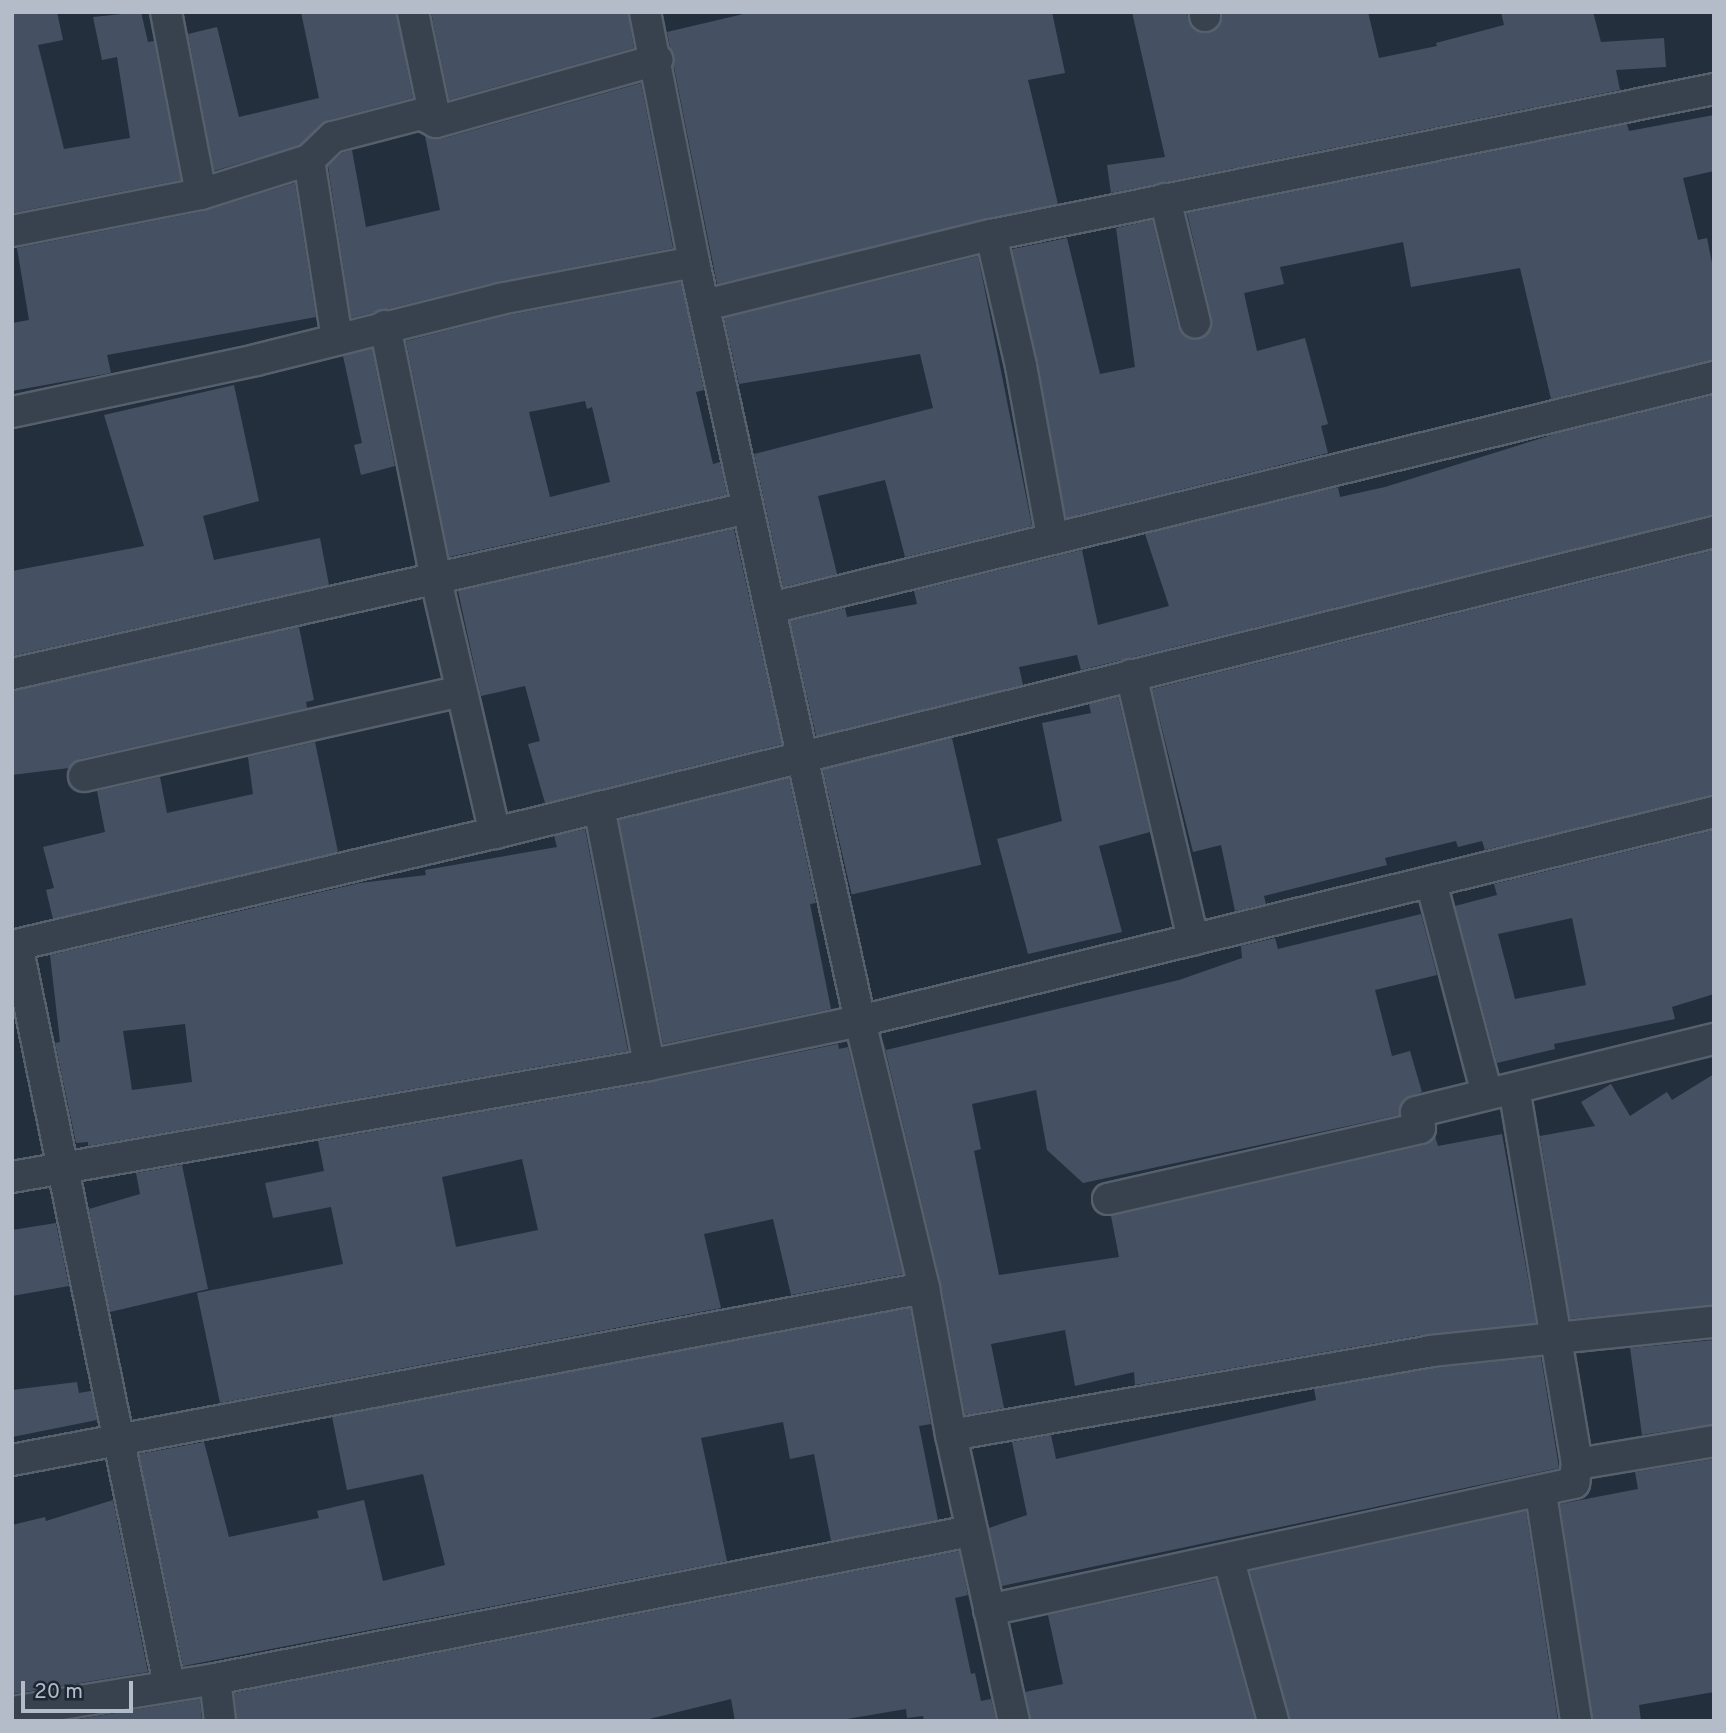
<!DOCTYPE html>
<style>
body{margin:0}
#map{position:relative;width:1726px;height:1733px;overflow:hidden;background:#242f3e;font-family:Overpass,sans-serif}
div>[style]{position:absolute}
.building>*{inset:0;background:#455162;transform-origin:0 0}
.roads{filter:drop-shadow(2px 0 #565f6c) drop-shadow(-2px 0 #565f6c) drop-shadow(0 2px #565f6c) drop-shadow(0 -2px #565f6c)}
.street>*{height:30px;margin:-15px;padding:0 15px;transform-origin:15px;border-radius:15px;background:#38414e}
span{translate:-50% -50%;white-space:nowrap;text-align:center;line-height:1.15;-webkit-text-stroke:5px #1d2633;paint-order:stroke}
.frame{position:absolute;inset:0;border:14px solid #b4bcc9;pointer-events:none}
.scale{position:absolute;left:21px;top:1681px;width:112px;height:32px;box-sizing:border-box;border:4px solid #b4bcc9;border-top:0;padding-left:9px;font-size:21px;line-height:24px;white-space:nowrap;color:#b4bcc9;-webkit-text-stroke:5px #1d2633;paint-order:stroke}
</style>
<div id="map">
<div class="building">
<i style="clip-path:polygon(12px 12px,57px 12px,63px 40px,38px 45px,64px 149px,130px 138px,117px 57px,102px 60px,93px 17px,141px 12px,148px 42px,154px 41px,181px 180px,12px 213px)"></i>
<i style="clip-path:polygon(301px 12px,396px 12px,413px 98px,329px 120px,300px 145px,214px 171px,188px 34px,217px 27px,239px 117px,319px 98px)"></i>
<i style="clip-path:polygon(431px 12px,628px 12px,634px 48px,449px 100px)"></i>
<i style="clip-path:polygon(752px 12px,1052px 12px,1065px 73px,1028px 80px,1058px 204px,717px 284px,667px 32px)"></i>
<i style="clip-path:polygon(1132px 12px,1187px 12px,1190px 25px,1204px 33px,1220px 25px,1222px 12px,1368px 12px,1379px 58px,1437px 46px,1436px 43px,1504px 25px,1501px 12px,1593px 12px,1601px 42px,1664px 38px,1666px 67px,1616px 70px,1620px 90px,1111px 193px,1107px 165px,1165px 157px)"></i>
<i style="clip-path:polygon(641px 83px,673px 248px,497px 282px,351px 318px,328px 166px,342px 153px,352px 150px,366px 227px,440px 210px,425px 136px,441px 139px)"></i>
<i style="clip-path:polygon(1714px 115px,1714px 171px,1683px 178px,1698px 240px,1707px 238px,1714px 273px,1714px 360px,1551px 399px,1520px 268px,1411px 287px,1403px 242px,1280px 267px,1284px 284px,1244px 293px,1257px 351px,1305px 338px,1328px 424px,1321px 426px,1328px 453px,1066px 518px,1012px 249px,1067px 238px,1100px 374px,1135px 367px,1116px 228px,1152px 220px,1178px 327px,1183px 335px,1198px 339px,1208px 334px,1212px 319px,1187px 213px,1627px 124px,1629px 131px)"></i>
<i style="clip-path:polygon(295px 183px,316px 317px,107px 355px,111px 373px,12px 391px,12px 323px,29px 320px,17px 248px,204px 211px)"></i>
<i style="clip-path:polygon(978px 256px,1032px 526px,905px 557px,885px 480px,818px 496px,837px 574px,783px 587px,754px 454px,933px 408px,920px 354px,739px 384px,724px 318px)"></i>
<i style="clip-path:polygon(evenodd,681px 282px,704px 390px,696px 392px,713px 464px,720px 462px,727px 495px,449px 557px,406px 341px,504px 316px,681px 282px,585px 401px,587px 409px,592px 407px,610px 482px,550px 497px,529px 412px,585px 401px)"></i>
<i style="clip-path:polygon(372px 349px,395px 466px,361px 475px,354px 445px,362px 443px,343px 356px)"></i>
<i style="clip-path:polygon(234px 385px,259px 501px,203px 516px,214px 560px,320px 538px,329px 585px,12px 656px,12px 571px,144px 546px,104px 415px)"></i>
<i style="clip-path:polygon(1714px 395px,1714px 515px,1081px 670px,1077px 655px,1019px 667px,1023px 685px,816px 736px,790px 621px,845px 608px,847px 617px,917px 604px,914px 591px,1082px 550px,1098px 625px,1169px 606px,1145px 534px,1338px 487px,1340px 497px,1385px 487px,1558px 433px)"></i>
<i style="clip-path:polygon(734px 529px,782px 744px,545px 803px,528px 744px,540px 741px,525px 686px,481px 696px,458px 591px)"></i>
<i style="clip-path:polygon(1714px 550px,1714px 795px,1485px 850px,1482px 841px,1458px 847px,1456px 841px,1385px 858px,1387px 865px,1264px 896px,1266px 904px,1235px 911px,1221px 845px,1193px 852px,1152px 689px)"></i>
<i style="clip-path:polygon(299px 627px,314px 700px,306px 702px,307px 708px,80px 759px,69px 768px,12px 775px,12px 691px)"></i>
<i style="clip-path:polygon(1118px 697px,1150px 832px,1099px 846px,1122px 932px,1028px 954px,997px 839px,1062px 821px,1042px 723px,1091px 713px,1089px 704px)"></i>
<i style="left:952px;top:738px;width:130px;height:133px;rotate:77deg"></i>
<i style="clip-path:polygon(315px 742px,338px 852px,53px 919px,46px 890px,54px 888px,43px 847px,105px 832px,97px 791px,160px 777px,167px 813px,253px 794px,248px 757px)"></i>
<i style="clip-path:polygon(789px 778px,816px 903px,810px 904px,831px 1009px,663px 1044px,619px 820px)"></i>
<i style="clip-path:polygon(evenodd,585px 829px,628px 1051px,88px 1146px,88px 1142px,76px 1143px,55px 1043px,60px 1042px,50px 955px,360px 883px,426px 875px,425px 870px,557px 847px,554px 836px,585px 829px,185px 1024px,192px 1082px,132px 1090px,123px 1031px,185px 1024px)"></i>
<i style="clip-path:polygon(evenodd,1714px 830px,1714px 994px,1672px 1007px,1675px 1019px,1554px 1044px,1555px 1049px,1497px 1063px,1455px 906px,1497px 895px,1494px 884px,1714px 830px,1572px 918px,1586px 985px,1515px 999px,1498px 934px,1572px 918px)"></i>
<i style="clip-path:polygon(1421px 914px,1437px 975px,1375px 990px,1392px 1056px,1410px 1051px,1422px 1092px,1404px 1099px,1399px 1115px,1083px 1183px,1047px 1150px,1036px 1090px,972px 1104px,981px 1149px,974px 1151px,999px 1275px,1119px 1257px,1111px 1216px,1424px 1145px,1435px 1136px,1438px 1146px,1502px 1134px,1536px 1323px,1428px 1334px,1135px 1385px,1134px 1372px,1075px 1386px,1065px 1330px,991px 1344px,1004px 1408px,965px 1415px,941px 1285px,883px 1040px,886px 1050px,1179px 980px,1242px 958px,1241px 946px,1275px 938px,1278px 949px)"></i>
<i style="clip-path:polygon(evenodd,838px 1044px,839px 1049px,848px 1047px,903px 1274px,791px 1295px,773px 1219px,704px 1234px,721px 1308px,220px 1403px,197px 1293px,343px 1264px,331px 1207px,273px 1218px,265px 1183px,324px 1171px,318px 1141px,652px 1082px,838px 1044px,522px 1159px,538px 1230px,456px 1247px,442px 1177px,522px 1159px)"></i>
<i style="clip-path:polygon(1714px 1074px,1714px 1305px,1570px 1319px,1540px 1136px,1595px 1126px,1581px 1102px,1611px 1084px,1630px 1116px,1667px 1092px,1672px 1100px)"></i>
<i style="clip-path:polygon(182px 1165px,208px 1289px,110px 1312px,89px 1209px,140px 1194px,136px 1173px)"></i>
<i style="clip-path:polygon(56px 1223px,69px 1286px,12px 1296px,12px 1230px)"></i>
<i style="clip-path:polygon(910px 1308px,931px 1424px,919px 1426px,938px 1520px,831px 1541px,814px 1454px,790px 1459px,783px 1422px,701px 1438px,727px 1561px,183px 1666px,139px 1454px,204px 1442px,229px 1537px,319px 1518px,317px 1511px,364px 1500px,383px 1581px,445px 1565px,423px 1474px,347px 1490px,332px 1417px)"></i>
<i style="clip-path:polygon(1714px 1340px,1714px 1424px,1642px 1435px,1630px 1348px)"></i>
<i style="clip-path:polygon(1541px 1357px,1559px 1468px,1002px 1586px,989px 1528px,1027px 1515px,1012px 1442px,1051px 1435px,1056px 1459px,1316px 1400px,1314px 1389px,1433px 1368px)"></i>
<i style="clip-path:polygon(77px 1382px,79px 1393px,91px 1391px,97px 1420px,12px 1437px,12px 1390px)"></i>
<i style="clip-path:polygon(1714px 1459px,1714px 1692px,1639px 1705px,1641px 1721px,1593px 1721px,1560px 1504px,1638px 1489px,1635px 1472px)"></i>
<i style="clip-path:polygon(113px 1500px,148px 1672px,12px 1694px,12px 1525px,45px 1517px,46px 1521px)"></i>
<i style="clip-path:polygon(1526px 1511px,1558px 1721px,1290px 1721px,1250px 1571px)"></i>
<i style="clip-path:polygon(959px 1551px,968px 1595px,955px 1598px,971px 1674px,975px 1673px,981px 1701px,991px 1699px,996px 1721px,924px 1721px,923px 1716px,907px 1718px,906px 1709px,835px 1721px,735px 1721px,731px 1699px,641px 1721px,237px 1721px,234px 1693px)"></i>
<i style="clip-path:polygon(1216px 1579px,1255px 1721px,1031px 1721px,1025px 1692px,1063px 1684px,1048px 1615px)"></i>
<i style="clip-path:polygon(200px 1699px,202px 1721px,67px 1721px)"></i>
</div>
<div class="roads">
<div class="street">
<i style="left:166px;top:12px;width:185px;rotate:79.1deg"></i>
<i style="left:413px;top:12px;width:112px;rotate:78.2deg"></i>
<i style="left:645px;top:12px;width:255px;rotate:78.9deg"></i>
<i style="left:694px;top:262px;width:777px;rotate:77.66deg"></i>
<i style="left:860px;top:1021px;width:275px;rotate:76.5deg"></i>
<i style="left:924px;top:1288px;width:149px;rotate:79.6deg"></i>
<i style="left:951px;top:1435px;width:293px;rotate:77.6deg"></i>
<i style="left:1205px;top:12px;width:4px;rotate:90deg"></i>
<i style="left:309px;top:160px;width:181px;rotate:81.1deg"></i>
<i style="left:1165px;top:199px;width:127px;rotate:76.3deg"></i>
<i style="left:12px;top:231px;width:193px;rotate:-11.1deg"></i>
<i style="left:201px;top:194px;width:113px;rotate:-17.5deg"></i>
<i style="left:309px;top:160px;width:33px;rotate:-44deg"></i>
<i style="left:333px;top:137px;width:91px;rotate:-14.6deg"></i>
<i style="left:421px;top:114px;width:17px;rotate:28deg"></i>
<i style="left:436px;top:122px;width:230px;rotate:-15.7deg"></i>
<i style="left:991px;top:235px;width:134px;rotate:77.1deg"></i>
<i style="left:1021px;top:366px;width:174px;rotate:79.7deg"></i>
<i style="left:705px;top:305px;width:294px;rotate:-13.8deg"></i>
<i style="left:991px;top:235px;width:738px;rotate:-11.42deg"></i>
<i style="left:385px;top:326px;width:259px;rotate:78.6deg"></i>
<i style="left:436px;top:580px;width:260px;rotate:76.9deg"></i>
<i style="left:12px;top:412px;width:249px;rotate:-12deg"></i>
<i style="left:256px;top:360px;width:252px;rotate:-14deg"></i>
<i style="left:500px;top:299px;width:197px;rotate:-10.8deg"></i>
<i style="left:771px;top:608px;width:971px;rotate:-13.76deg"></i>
<i style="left:12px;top:674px;width:754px;rotate:-12.71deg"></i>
<i style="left:1131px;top:675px;width:272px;rotate:76.8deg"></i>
<i style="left:84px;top:776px;width:386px;rotate:-12.7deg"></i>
<i style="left:599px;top:807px;width:263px;rotate:79deg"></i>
<i style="left:1431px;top:882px;width:219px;rotate:75.2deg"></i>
<i style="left:17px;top:945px;width:755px;rotate:78.39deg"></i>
<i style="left:12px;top:946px;width:496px;rotate:-13.2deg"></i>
<i style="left:495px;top:833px;width:1256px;rotate:-13.87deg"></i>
<i style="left:12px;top:1177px;width:647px;rotate:-9.97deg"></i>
<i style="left:649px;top:1065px;width:216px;rotate:-11.8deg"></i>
<i style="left:860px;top:1021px;width:879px;rotate:-13.75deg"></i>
<i style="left:1108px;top:1199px;width:320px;rotate:-12.8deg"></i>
<i style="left:1420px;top:1128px;width:16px;rotate:-104deg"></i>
<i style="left:1416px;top:1112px;width:307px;rotate:-13.8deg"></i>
<i style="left:951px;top:1435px;width:487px;rotate:-9.9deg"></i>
<i style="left:1431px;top:1351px;width:284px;rotate:-5.9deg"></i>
<i style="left:12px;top:1460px;width:928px;rotate:-10.68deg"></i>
<i style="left:1577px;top:1464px;width:139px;rotate:-9.5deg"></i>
<i style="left:1541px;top:1494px;width:230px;rotate:81.2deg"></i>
<i style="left:1229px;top:1561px;width:166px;rotate:74.6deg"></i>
<i style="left:989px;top:1610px;width:599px;rotate:-12.25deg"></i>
<i style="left:1574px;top:1483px;width:19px;rotate:-81deg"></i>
<i style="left:1577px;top:1464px;width:380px;rotate:-99.5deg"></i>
<i style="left:215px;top:1679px;width:42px;rotate:83.2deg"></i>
<i style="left:12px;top:1712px;width:206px;rotate:-9.2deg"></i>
<i style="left:215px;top:1679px;width:770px;rotate:-11.08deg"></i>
</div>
</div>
<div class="frame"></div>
<div class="scale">20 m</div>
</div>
